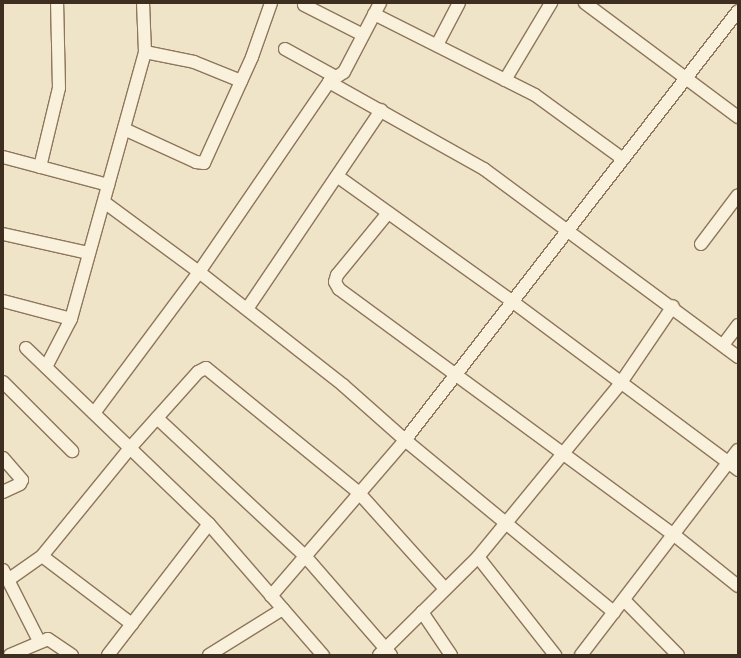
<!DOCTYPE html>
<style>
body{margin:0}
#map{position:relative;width:741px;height:658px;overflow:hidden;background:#f0e4c8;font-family:Literata,serif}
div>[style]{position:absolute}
.roads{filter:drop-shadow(1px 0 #8d765c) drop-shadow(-1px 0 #8d765c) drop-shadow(0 1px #8d765c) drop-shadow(0 -1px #8d765c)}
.minor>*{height:12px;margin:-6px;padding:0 6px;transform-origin:6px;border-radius:6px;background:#faf1dc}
span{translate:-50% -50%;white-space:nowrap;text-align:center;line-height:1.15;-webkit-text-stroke:3px #f7eed8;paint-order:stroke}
.frame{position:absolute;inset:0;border:4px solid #3d2e20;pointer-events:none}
</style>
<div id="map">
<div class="roads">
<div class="minor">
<i style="left:585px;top:3px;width:191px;rotate:36.7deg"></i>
<i style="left:304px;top:5px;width:66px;rotate:27deg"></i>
<i style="left:374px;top:14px;width:180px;rotate:26.7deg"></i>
<i style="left:535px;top:95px;width:109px;rotate:36deg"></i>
<i style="left:437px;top:45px;width:47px;rotate:-62.4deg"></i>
<i style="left:285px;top:49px;width:58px;rotate:28.8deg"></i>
<i style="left:145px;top:52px;width:50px;rotate:11.5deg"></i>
<i style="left:194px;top:62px;width:51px;rotate:22deg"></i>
<i style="left:505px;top:80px;width:90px;rotate:-59.1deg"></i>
<i style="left:329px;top:82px;width:178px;rotate:29.3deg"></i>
<i style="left:484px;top:169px;width:316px;rotate:36.5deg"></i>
<i style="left:124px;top:129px;width:79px;rotate:24.6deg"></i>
<i style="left:196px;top:162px;width:8px;rotate:7deg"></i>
<i style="left:204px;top:163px;width:116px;rotate:-65.6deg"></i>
<i style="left:252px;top:57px;width:57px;rotate:-70.6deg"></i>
<i style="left:3px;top:157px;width:109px;rotate:14.9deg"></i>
<i style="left:40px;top:167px;width:81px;rotate:-76.5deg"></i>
<i style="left:59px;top:88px;width:85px;rotate:-91.3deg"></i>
<i style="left:337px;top:176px;width:216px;rotate:35.6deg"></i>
<i style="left:513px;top:302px;width:281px;rotate:36.7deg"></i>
<i style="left:104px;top:202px;width:118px;rotate:36.4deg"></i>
<i style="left:199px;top:272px;width:183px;rotate:38.1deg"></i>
<i style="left:343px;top:385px;width:83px;rotate:41.6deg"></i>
<i style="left:405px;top:440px;width:271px;rotate:39.5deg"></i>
<i style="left:388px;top:213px;width:80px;rotate:129.4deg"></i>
<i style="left:337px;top:275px;width:7px;rotate:106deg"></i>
<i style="left:335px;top:282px;width:8px;rotate:60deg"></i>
<i style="left:339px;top:289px;width:414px;rotate:36.3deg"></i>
<i style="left:673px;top:534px;width:83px;rotate:38.7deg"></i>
<i style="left:3px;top:234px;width:88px;rotate:12.5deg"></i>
<i style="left:701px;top:244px;width:61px;rotate:-52.9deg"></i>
<i style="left:3px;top:301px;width:70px;rotate:14.8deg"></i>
<i style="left:247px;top:309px;width:240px;rotate:-56deg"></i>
<i style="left:723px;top:345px;width:25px;rotate:-53deg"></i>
<i style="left:26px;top:348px;width:254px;rotate:43.9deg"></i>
<i style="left:209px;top:524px;width:174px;rotate:49deg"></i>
<i style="left:46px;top:367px;width:54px;rotate:-62.5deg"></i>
<i style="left:71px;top:319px;width:277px;rotate:-74.5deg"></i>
<i style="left:145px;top:52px;width:49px;rotate:-92.3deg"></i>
<i style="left:3px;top:382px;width:98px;rotate:45deg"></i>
<i style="left:94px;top:413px;width:176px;rotate:-53.3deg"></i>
<i style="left:199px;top:272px;width:230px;rotate:-55.6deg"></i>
<i style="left:329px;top:82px;width:18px;rotate:-34deg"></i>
<i style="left:344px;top:72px;width:78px;rotate:-62.4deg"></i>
<i style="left:157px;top:418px;width:202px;rotate:43deg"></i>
<i style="left:305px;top:556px;width:131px;rotate:49deg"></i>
<i style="left:3px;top:458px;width:29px;rotate:49deg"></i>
<i style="left:22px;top:480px;width:4px;rotate:117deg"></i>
<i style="left:20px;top:484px;width:19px;rotate:155deg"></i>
<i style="left:42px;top:556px;width:113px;rotate:37.1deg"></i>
<i style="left:478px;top:557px;width:125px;rotate:51.8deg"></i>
<i style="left:3px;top:570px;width:80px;rotate:63.1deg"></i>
<i style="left:8px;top:580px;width:42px;rotate:-35.2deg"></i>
<i style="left:42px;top:556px;width:139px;rotate:-50.8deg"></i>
<i style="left:130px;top:448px;width:102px;rotate:-48.2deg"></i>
<i style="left:198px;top:372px;width:9px;rotate:-27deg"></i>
<i style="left:206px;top:368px;width:198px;rotate:39.2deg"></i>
<i style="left:359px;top:493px;width:129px;rotate:48.1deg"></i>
<i style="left:271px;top:596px;width:206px;rotate:-49.3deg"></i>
<i style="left:405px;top:440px;width:543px;rotate:-52.18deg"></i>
<i style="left:624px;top:600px;width:77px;rotate:45.5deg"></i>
<i style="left:422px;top:612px;width:52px;rotate:56deg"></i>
<i style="left:10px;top:655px;width:41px;rotate:-22.8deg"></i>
<i style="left:48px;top:639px;width:29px;rotate:34deg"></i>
<i style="left:108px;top:655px;width:165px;rotate:-52.4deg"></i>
<i style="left:209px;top:655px;width:87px;rotate:-31.9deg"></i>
<i style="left:379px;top:655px;width:139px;rotate:-44.7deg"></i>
<i style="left:478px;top:557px;width:224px;rotate:-50.6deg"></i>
<i style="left:620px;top:384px;width:94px;rotate:-55.8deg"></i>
<i style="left:581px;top:655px;width:258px;rotate:-52.6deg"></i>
</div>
</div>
<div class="frame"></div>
</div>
